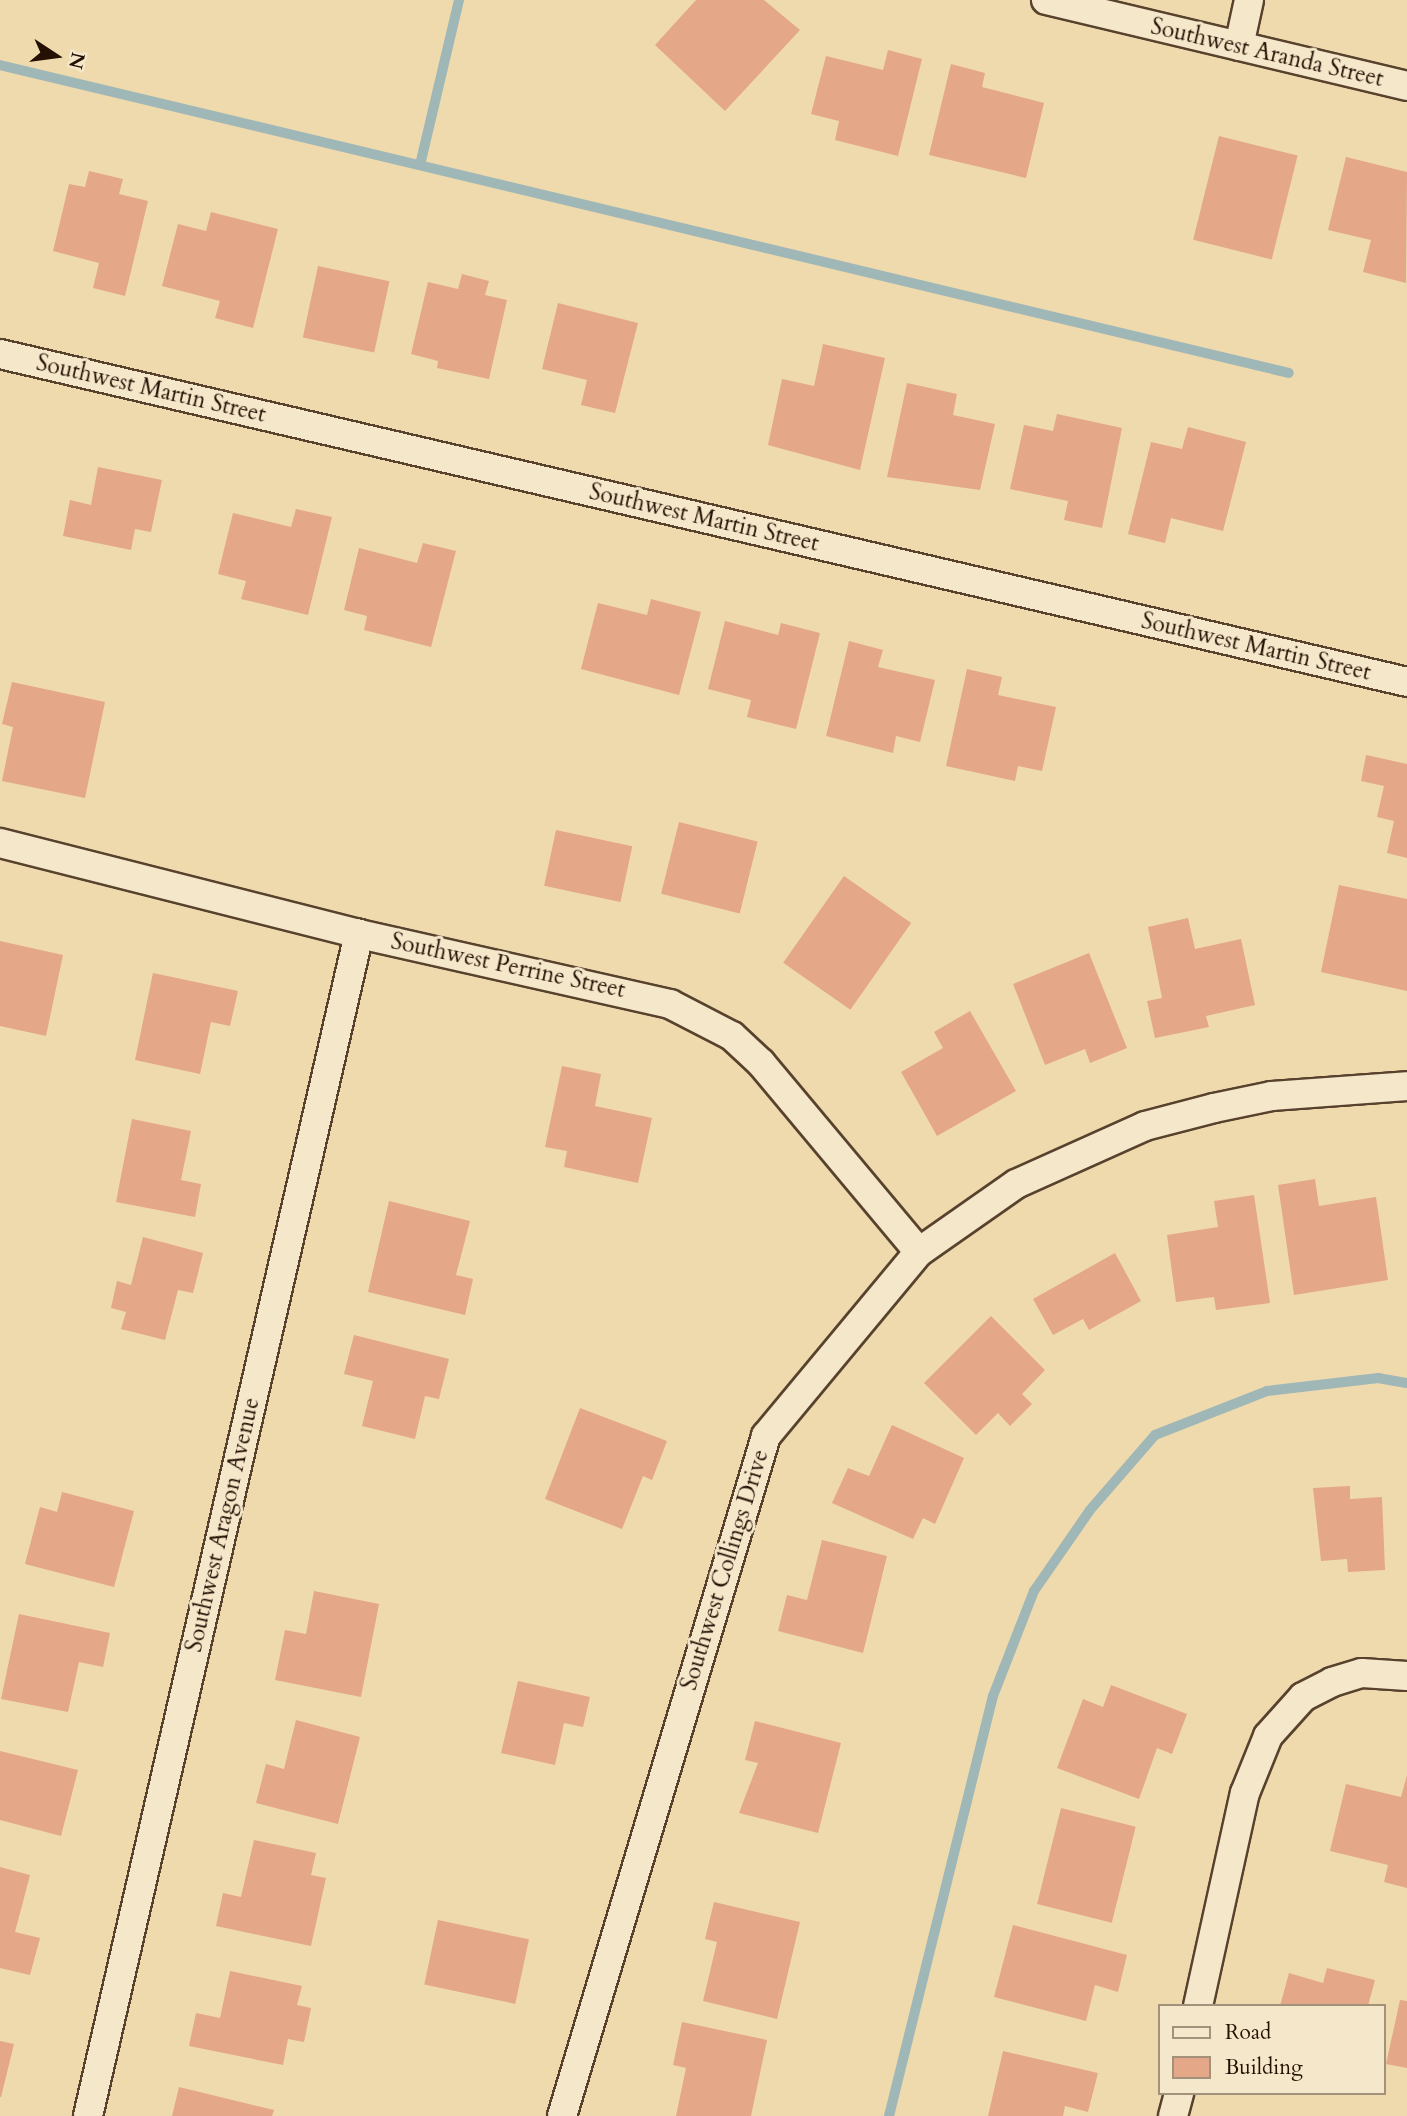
<!DOCTYPE html>
<style>
body{margin:0}
#map{position:relative;width:1407px;height:2116px;overflow:hidden;background:#efdaae;font-family:Cardo,serif}
div>[style]{position:absolute}
.stream>*{height:10px;margin:-5px;padding:0 5px;transform-origin:5px;border-radius:5px;background:#a0b7b7}
.building>*{inset:0;background:#e4a787;transform-origin:0 0}
.roads{filter:drop-shadow(2px 0 #58422e) drop-shadow(-2px 0 #58422e) drop-shadow(0 2px #58422e) drop-shadow(0 -2px #58422e)}
.minor>*{height:28px;margin:-14px;padding:0 14px;transform-origin:14px;border-radius:14px;background:#f5e7ca}
span{translate:-50% -50%;white-space:nowrap;text-align:center;line-height:1.15;-webkit-text-stroke:6px #f5e7ca;paint-order:stroke}
.street-label{font-size:23px;color:#251004}
.legend{position:absolute;left:1158px;top:2004px;width:228px;height:91px;box-sizing:border-box;background:#f5e7ca;border:2px solid #a2917b;margin:0;padding:9px 12px;list-style:none;font-size:21px;color:#251004}
.legend li{display:flex;align-items:center;gap:14px;height:35px}
.legend b{width:35px;border:2px solid #a2917b}
.north{position:absolute;left:21px;top:21px;width:70px;height:70px;-webkit-text-stroke:5px #f5e7ca;paint-order:stroke;rotate:103deg;font-size:19px;font-weight:700;line-height:28px;text-align:center;color:#251004}
.north::after{content:'';display:block;margin:auto;width:24px;height:32px;background:#251004;clip-path:polygon(50% 0,100% 100%,50% 72%,0 100%)}
</style>
<div id="map">
<div class="stream">
<i style="left:0;top:65px;width:1325px;rotate:13.44deg"></i>
<i style="left:420px;top:165px;width:170px;rotate:-76.7deg"></i>
<i style="left:889px;top:2116px;width:433px;rotate:-76.1deg"></i>
<i style="left:993px;top:1696px;width:113px;rotate:-68.7deg"></i>
<i style="left:1034px;top:1591px;width:98px;rotate:-55.3deg"></i>
<i style="left:1090px;top:1510px;width:99px;rotate:-49.1deg"></i>
<i style="left:1155px;top:1435px;width:120px;rotate:-21.4deg"></i>
<i style="left:1267px;top:1391px;width:112px;rotate:-6.7deg"></i>
<i style="left:1378px;top:1378px;width:29px;rotate:10deg"></i>
</div>
<div class="building">
<i style="clip-path:polygon(696px 0,764px 0,800px 30px,725px 111px,655px 45px)"></i>
<i style="clip-path:polygon(888px 50px,922px 59px,898px 156px,835px 140px,839px 121px,811px 114px,826px 56px,883px 70px)"></i>
<i style="clip-path:polygon(951px 64px,985px 73px,982px 87px,1044px 103px,1026px 178px,929px 155px)"></i>
<i style="left:1219px;top:136px;width:81px;height:107px;rotate:14deg"></i>
<i style="clip-path:polygon(1346px 157px,1407px 172px,1406px 283px,1363px 272px,1371px 240px,1328px 230px)"></i>
<i style="clip-path:polygon(89px 171px,123px 179px,119px 194px,148px 201px,125px 296px,93px 288px,99px 263px,53px 251px,69px 184px,85px 187px)"></i>
<i style="clip-path:polygon(211px 212px,278px 229px,253px 328px,215px 318px,220px 301px,162px 286px,178px 224px,206px 231px)"></i>
<i style="left:318px;top:266px;width:73px;height:73px;rotate:12deg"></i>
<i style="clip-path:polygon(462px 274px,489px 281px,485px 295px,507px 300px,489px 379px,437px 368px,438px 361px,411px 354px,428px 282px,458px 289px)"></i>
<i style="clip-path:polygon(558px 303px,638px 323px,615px 413px,581px 405px,587px 380px,542px 369px)"></i>
<i style="clip-path:polygon(823px 344px,885px 358px,860px 470px,768px 445px,782px 379px,814px 386px)"></i>
<i style="clip-path:polygon(907px 383px,957px 394px,953px 415px,995px 424px,980px 490px,887px 477px)"></i>
<i style="clip-path:polygon(1057px 414px,1122px 428px,1102px 528px,1064px 520px,1068px 501px,1010px 489px,1024px 425px,1053px 431px)"></i>
<i style="clip-path:polygon(1188px 427px,1246px 442px,1223px 531px,1171px 518px,1165px 543px,1128px 534px,1151px 442px,1182px 449px)"></i>
<i style="clip-path:polygon(98px 467px,162px 480px,151px 532px,135px 529px,131px 550px,63px 536px,70px 500px,91px 505px)"></i>
<i style="clip-path:polygon(296px 509px,332px 517px,308px 615px,241px 599px,246px 581px,218px 574px,233px 513px,291px 527px)"></i>
<i style="clip-path:polygon(423px 543px,456px 551px,431px 647px,364px 630px,367px 616px,344px 610px,359px 548px,417px 563px)"></i>
<i style="clip-path:polygon(651px 599px,701px 612px,679px 695px,581px 669px,598px 603px,647px 615px)"></i>
<i style="clip-path:polygon(725px 621px,778px 635px,781px 623px,820px 633px,796px 729px,747px 717px,751px 700px,708px 689px)"></i>
<i style="clip-path:polygon(849px 641px,883px 650px,878px 667px,935px 680px,920px 742px,896px 736px,893px 753px,826px 736px)"></i>
<i style="clip-path:polygon(967px 669px,1002px 677px,998px 695px,1056px 707px,1042px 771px,1018px 766px,1015px 781px,946px 766px)"></i>
<i style="clip-path:polygon(12px 682px,105px 702px,85px 798px,2px 781px,13px 727px,2px 724px)"></i>
<i style="clip-path:polygon(1366px 755px,1407px 764px,1407px 858px,1387px 853px,1394px 821px,1377px 817px,1384px 786px,1361px 781px)"></i>
<i style="left:679px;top:822px;width:81px;height:74px;rotate:14deg"></i>
<i style="left:556px;top:830px;width:78px;height:57px;rotate:12deg"></i>
<i style="left:844px;top:876px;width:82px;height:106px;rotate:35deg"></i>
<i style="clip-path:polygon(1339px 885px,1407px 899px,1407px 991px,1321px 972px)"></i>
<i style="clip-path:polygon(1188px 918px,1195px 949px,1241px 939px,1255px 1005px,1206px 1016px,1209px 1027px,1155px 1038px,1147px 1001px,1162px 998px,1148px 927px)"></i>
<i style="clip-path:polygon(0 941px,63px 955px,46px 1036px,0 1026px)"></i>
<i style="clip-path:polygon(1089px 953px,1127px 1048px,1090px 1063px,1085px 1049px,1045px 1065px,1013px 984px)"></i>
<i style="clip-path:polygon(153px 973px,238px 991px,230px 1026px,211px 1022px,200px 1074px,135px 1060px)"></i>
<i style="clip-path:polygon(970px 1011px,1016px 1091px,937px 1136px,901px 1072px,943px 1048px,934px 1032px)"></i>
<i style="clip-path:polygon(562px 1066px,601px 1074px,595px 1106px,652px 1118px,638px 1183px,564px 1167px,567px 1151px,545px 1147px)"></i>
<i style="clip-path:polygon(132px 1119px,191px 1131px,181px 1180px,201px 1184px,195px 1217px,116px 1202px)"></i>
<i style="clip-path:polygon(1315px 1179px,1319px 1206px,1376px 1197px,1388px 1280px,1294px 1295px,1278px 1185px)"></i>
<i style="clip-path:polygon(1254px 1195px,1270px 1303px,1216px 1310px,1214px 1297px,1176px 1302px,1167px 1235px,1218px 1227px,1214px 1201px)"></i>
<i style="clip-path:polygon(389px 1201px,470px 1221px,456px 1275px,473px 1279px,465px 1315px,368px 1292px)"></i>
<i style="clip-path:polygon(143px 1237px,203px 1253px,193px 1293px,178px 1290px,165px 1340px,121px 1329px,126px 1312px,111px 1308px,117px 1281px,131px 1285px)"></i>
<i style="clip-path:polygon(1115px 1253px,1141px 1301px,1089px 1330px,1083px 1319px,1053px 1335px,1033px 1299px)"></i>
<i style="clip-path:polygon(991px 1316px,1045px 1370px,1022px 1394px,1032px 1404px,1010px 1426px,998px 1413px,976px 1435px,924px 1383px)"></i>
<i style="clip-path:polygon(354px 1335px,449px 1359px,439px 1399px,425px 1396px,415px 1439px,362px 1426px,373px 1381px,344px 1374px)"></i>
<i style="clip-path:polygon(580px 1408px,667px 1441px,652px 1480px,643px 1476px,622px 1529px,545px 1499px)"></i>
<i style="clip-path:polygon(892px 1425px,964px 1458px,935px 1524px,923px 1518px,913px 1539px,832px 1503px,848px 1468px,869px 1476px)"></i>
<i style="clip-path:polygon(1350px 1486px,1350px 1499px,1382px 1497px,1385px 1570px,1348px 1572px,1347px 1559px,1321px 1561px,1313px 1488px)"></i>
<i style="clip-path:polygon(62px 1492px,134px 1511px,114px 1587px,25px 1564px,40px 1507px,57px 1512px)"></i>
<i style="clip-path:polygon(822px 1540px,887px 1556px,863px 1653px,778px 1631px,787px 1595px,807px 1600px)"></i>
<i style="clip-path:polygon(314px 1591px,379px 1604px,361px 1697px,275px 1680px,285px 1630px,306px 1634px)"></i>
<i style="clip-path:polygon(19px 1614px,110px 1633px,103px 1667px,79px 1662px,68px 1712px,1px 1699px)"></i>
<i style="clip-path:polygon(518px 1681px,590px 1697px,583px 1727px,564px 1723px,555px 1765px,501px 1753px)"></i>
<i style="clip-path:polygon(1111px 1685px,1187px 1714px,1172px 1754px,1157px 1748px,1139px 1799px,1057px 1768px,1083px 1699px,1103px 1707px)"></i>
<i style="clip-path:polygon(296px 1720px,360px 1737px,338px 1824px,256px 1803px,266px 1764px,284px 1769px)"></i>
<i style="clip-path:polygon(755px 1721px,841px 1743px,818px 1833px,739px 1813px,758px 1763px,745px 1760px)"></i>
<i style="clip-path:polygon(0 1751px,78px 1770px,61px 1836px,0 1820px)"></i>
<i style="clip-path:polygon(1407px 1775px,1407px 1888px,1384px 1882px,1388px 1865px,1330px 1851px,1346px 1784px,1401px 1797px)"></i>
<i style="left:1061px;top:1808px;width:77px;height:99px;rotate:14deg"></i>
<i style="clip-path:polygon(254px 1840px,316px 1853px,311px 1875px,326px 1878px,311px 1946px,216px 1926px,223px 1893px,241px 1897px)"></i>
<i style="clip-path:polygon(0 1867px,30px 1875px,15px 1932px,40px 1938px,30px 1975px,0 1968px)"></i>
<i style="clip-path:polygon(714px 1902px,800px 1922px,777px 2019px,703px 2001px,717px 1942px,705px 1939px)"></i>
<i style="left:438px;top:1920px;width:93px;height:66px;rotate:12deg"></i>
<i style="clip-path:polygon(1013px 1925px,1127px 1955px,1118px 1992px,1095px 1985px,1086px 2021px,994px 1997px)"></i>
<i style="clip-path:polygon(1327px 1968px,1375px 1980px,1368px 2006px,1280px 2006px,1289px 1973px,1323px 1983px)"></i>
<i style="clip-path:polygon(230px 1971px,302px 1986px,297px 2005px,311px 2008px,304px 2042px,288px 2039px,283px 2065px,189px 2046px,196px 2013px,220px 2018px)"></i>
<i style="clip-path:polygon(1400px 2000px,1407px 2001px,1407px 2068px,1386px 2064px)"></i>
<i style="clip-path:polygon(682px 2022px,767px 2040px,751px 2116px,676px 2116px,686px 2068px,673px 2065px)"></i>
<i style="clip-path:polygon(0 2041px,14px 2044px,1px 2097px,0 2097px)"></i>
<i style="clip-path:polygon(1003px 2051px,1098px 2073px,1088px 2112px,1065px 2106px,1063px 2116px,988px 2116px)"></i>
<i style="clip-path:polygon(179px 2087px,274px 2110px,272px 2116px,172px 2116px)"></i>
</div>
<div class="roads">
<div class="minor">
<i style="left:1046px;top:0;width:371px;rotate:13.4deg"></i>
<i style="left:1239px;top:46px;width:47px;rotate:-77.7deg"></i>
<i style="left:0;top:354px;width:1445px;rotate:13.12deg"></i>
<i style="left:0;top:843px;width:370px;rotate:14.2deg"></i>
<i style="left:359px;top:934px;width:319px;rotate:12.7deg"></i>
<i style="left:670px;top:1004px;width:70px;rotate:27.3deg"></i>
<i style="left:732px;top:1036px;width:40px;rotate:43deg"></i>
<i style="left:761px;top:1063px;width:246px;rotate:50.1deg"></i>
<i style="left:1198px;top:2006px;width:218px;rotate:-77.6deg"></i>
<i style="left:1245px;top:1793px;width:61px;rotate:-68deg"></i>
<i style="left:1268px;top:1736px;width:52px;rotate:-48.1deg"></i>
<i style="left:1303px;top:1697px;width:33px;rotate:-27deg"></i>
<i style="left:1332px;top:1682px;width:31px;rotate:-17deg"></i>
<i style="left:1362px;top:1673px;width:45px;rotate:3.8deg"></i>
<i style="left:88px;top:2116px;width:1213px;rotate:-77.09deg"></i>
<i style="left:562px;top:2116px;width:710px;rotate:-73.3deg"></i>
<i style="left:766px;top:1436px;width:239px;rotate:-50.3deg"></i>
<i style="left:919px;top:1252px;width:118px;rotate:-35deg"></i>
<i style="left:1016px;top:1184px;width:141px;rotate:-24.2deg"></i>
<i style="left:1145px;top:1126px;width:71px;rotate:-14.6deg"></i>
<i style="left:1214px;top:1108px;width:59px;rotate:-11.7deg"></i>
<i style="left:1272px;top:1096px;width:135px;rotate:-4.2deg"></i>
<i style="left:1173px;top:2116px;width:24px;rotate:-75deg"></i>
</div>
</div>
<div class="street-label">
<span style="left:1267px;top:53px;rotate:13deg">Southwest Aranda Street</span>
<span style="left:151px;top:389px;rotate:13deg">Southwest Martin Street</span>
<span style="left:704px;top:518px;rotate:13deg">Southwest Martin Street</span>
<span style="left:1256px;top:647px;rotate:13deg">Southwest Martin Street</span>
<span style="left:508px;top:966px;rotate:12deg">Southwest Perrine Street</span>
<span style="left:223px;top:1525px;rotate:-77deg">Southwest Aragon Avenue</span>
<span style="left:725px;top:1570px;rotate:-73deg">Southwest Collings Drive</span>
</div>
<ul class="legend">
<li><b style="height:9px;background:#f5e7ca"></b>Road</li>
<li><b style="height:19px;background:#e4a787"></b>Building</li>
</ul>
<div class="north">N</div>
</div>
